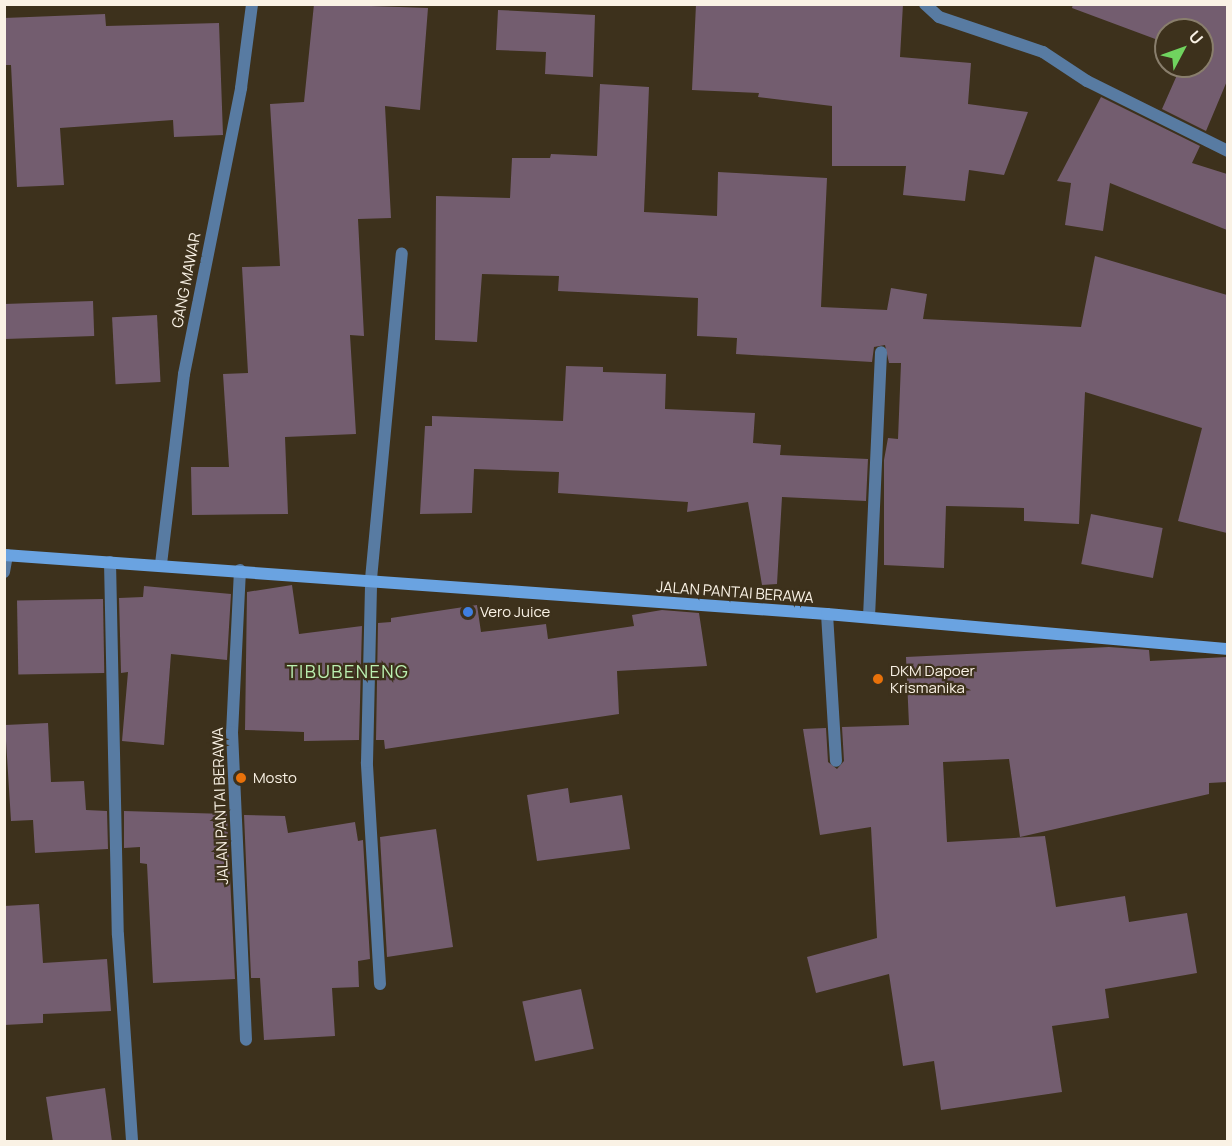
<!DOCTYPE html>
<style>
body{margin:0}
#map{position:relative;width:1232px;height:1146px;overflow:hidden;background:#3d311c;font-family:Manrope,sans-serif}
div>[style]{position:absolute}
.building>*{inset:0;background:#735d6f;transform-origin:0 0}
.street>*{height:12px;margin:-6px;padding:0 6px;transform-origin:6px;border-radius:6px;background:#587ba2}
.secondary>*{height:12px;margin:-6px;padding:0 6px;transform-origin:6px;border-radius:6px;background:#6aa3e1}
.dots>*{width:16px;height:16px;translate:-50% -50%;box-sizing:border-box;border:3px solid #3d311c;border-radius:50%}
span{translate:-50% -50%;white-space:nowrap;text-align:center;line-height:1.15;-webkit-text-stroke:4.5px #3d311c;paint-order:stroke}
.street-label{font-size:15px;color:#faf2e5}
.poi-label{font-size:15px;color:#faf2e5}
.left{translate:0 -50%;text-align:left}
.quarter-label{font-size:18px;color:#bbf0b1;letter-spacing:1.5px}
.frame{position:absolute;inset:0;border:6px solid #faf2e5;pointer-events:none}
.north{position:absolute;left:1154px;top:18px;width:60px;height:60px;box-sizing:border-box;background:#3d311c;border:2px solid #897e6c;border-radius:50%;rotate:49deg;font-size:16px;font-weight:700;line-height:24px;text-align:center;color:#faf2e5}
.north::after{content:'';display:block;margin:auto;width:21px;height:27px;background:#70d35f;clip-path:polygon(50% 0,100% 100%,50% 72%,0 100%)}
</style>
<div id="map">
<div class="building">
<i style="clip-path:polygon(314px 4px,428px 8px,420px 110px,385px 106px,391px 218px,358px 219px,364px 336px,350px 335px,356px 434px,285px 437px,288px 514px,192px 515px,191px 467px,229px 467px,223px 374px,248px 373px,242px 267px,280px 266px,270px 104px,304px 102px)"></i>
<i style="clip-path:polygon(696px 4px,903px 4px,900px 57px,971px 63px,968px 104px,1028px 112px,1004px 175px,969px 170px,965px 201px,903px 195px,906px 166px,832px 166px,832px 106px,758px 97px,759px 93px,692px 90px)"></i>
<i style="clip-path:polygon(1073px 4px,1227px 4px,1227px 81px,1206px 131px,1162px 109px,1181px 66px,1202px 66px,1202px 30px,1166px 30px,1166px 43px,1072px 8px)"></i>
<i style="clip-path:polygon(498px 10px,595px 15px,593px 77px,545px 74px,546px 52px,496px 50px)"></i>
<i style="clip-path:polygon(105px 14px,106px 26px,219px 23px,223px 135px,174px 137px,173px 120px,60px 128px,64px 185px,17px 187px,11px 65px,4px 65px,4px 18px)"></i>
<i style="clip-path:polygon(600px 84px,649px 87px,644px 212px,717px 216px,718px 172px,827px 178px,821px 307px,887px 310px,891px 288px,927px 294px,923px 319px,1081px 327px,1095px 256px,1227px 295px,1227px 533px,1178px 521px,1202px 428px,1085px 392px,1079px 524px,1024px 521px,1024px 508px,946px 506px,944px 568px,884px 565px,884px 460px,888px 438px,898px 439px,901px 363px,889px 363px,885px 345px,874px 347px,872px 362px,736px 354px,737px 338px,697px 336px,698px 298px,558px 291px,559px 276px,482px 274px,477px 342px,435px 340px,436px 196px,510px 198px,512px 158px,550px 158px,551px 154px,597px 156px)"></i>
<i style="clip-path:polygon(1101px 97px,1200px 146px,1192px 163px,1227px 174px,1227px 230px,1110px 183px,1103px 231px,1065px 225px,1071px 183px,1057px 181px)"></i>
<i style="left:93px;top:301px;width:35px;height:89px;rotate:88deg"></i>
<i style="left:157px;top:315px;width:67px;height:45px;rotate:87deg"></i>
<i style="clip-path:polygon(566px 366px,603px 367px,603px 372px,666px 374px,665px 409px,755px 413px,753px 443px,781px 445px,780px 455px,868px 459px,866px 501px,782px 497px,777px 584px,762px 585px,748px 502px,687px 512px,688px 502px,558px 493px,559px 472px,474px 469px,472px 513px,420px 514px,425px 426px,432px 426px,432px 416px,563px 421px)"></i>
<i style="left:1091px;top:514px;width:73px;height:51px;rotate:11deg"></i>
<i style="clip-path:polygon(292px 585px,299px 634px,362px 626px,359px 740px,304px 741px,304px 732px,245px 730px,247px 592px)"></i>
<i style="clip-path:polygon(144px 586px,231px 594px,227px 660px,171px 654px,164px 745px,122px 741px,128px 672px,121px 673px,119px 598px,143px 597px)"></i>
<i style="left:103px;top:599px;width:74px;height:86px;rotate:89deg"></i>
<i style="clip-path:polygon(477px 605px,481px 632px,546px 624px,548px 639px,634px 626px,632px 615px,662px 610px,699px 613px,707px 666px,617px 671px,619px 714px,385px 749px,384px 740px,376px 740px,378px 623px,391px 622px,391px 618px)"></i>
<i style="clip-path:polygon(1109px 647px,1149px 650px,1150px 661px,1227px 657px,1227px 782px,1209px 783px,1209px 794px,1020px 837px,1009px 759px,943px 762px,947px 842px,1045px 836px,1056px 907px,1125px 896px,1129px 922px,1187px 913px,1197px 973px,1105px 989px,1109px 1018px,1052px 1026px,1062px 1092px,941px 1110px,934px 1061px,903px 1066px,889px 974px,816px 993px,807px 957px,877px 938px,871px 827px,820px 835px,803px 729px,826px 728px,828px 762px,837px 769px,844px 761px,842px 727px,909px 725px,906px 657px)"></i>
<i style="clip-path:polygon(48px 723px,51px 782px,84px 781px,86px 810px,107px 811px,108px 849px,35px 853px,33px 820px,11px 821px,5px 725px)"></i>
<i style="clip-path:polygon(568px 788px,570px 803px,622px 795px,630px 849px,537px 861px,527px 795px)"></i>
<i style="clip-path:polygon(124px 811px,227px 814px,235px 979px,153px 983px,147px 864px,140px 863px,140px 847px,124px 848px)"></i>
<i style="clip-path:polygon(244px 815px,285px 816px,288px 833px,355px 822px,358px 841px,363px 840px,370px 959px,358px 961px,359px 987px,332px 988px,335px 1036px,264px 1040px,260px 978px,251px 978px)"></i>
<i style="clip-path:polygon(436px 829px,453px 947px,387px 957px,380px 837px)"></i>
<i style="clip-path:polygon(39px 904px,43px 963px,107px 959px,111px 1011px,43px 1014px,43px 1023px,4px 1025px,4px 906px)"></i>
<i style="left:581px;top:989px;width:61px;height:60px;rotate:78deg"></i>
<i style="clip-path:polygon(105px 1088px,112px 1142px,53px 1142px,46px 1097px)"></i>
</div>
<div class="street">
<i style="left:925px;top:4px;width:19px;rotate:43deg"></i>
<i style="left:939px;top:17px;width:110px;rotate:18.6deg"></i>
<i style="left:1043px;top:52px;width:53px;rotate:33.4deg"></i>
<i style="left:1087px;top:81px;width:157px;rotate:26.4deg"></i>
<i style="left:110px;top:562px;width:373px;rotate:88.8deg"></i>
<i style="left:118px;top:935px;width:207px;rotate:86.1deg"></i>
<i style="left:161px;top:564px;width:191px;rotate:-83.1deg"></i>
<i style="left:184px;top:374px;width:292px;rotate:-78.7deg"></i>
<i style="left:241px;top:88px;width:85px;rotate:-82.5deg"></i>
<i style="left:240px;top:570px;width:162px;rotate:92.8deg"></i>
<i style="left:232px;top:732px;width:308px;rotate:87.4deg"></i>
<i style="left:4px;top:572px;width:17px;rotate:-80deg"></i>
<i style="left:827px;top:614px;width:147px;rotate:86.5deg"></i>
<i style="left:869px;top:617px;width:265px;rotate:-87.4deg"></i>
<i style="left:380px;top:984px;width:222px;rotate:-93.4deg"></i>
<i style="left:367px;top:762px;width:183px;rotate:-88.7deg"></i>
<i style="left:371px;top:579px;width:327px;rotate:-84.6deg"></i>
</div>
<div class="secondary">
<i style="left:4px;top:555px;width:825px;rotate:4.1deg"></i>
<i style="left:827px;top:614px;width:403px;rotate:5deg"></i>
</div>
<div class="dots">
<i style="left:468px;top:612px;background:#3f7fe0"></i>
<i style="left:878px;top:679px;background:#e8710a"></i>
<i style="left:241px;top:778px;background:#e8710a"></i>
</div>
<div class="street-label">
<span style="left:186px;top:280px;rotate:-79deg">GANG MAWAR</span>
<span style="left:735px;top:592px;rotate:4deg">JALAN PANTAI BERAWA</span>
<span style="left:220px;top:806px;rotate:-92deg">JALAN PANTAI BERAWA</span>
</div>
<div class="poi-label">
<span class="left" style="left:480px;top:612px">Vero Juice</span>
<span class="left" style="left:890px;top:679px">DKM Dapoer<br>Krismanika</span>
<span class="left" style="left:253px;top:778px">Mosto</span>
</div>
<div class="quarter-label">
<span style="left:348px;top:671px">TIBUBENENG</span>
</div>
<div class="frame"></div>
<div class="north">U</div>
</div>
